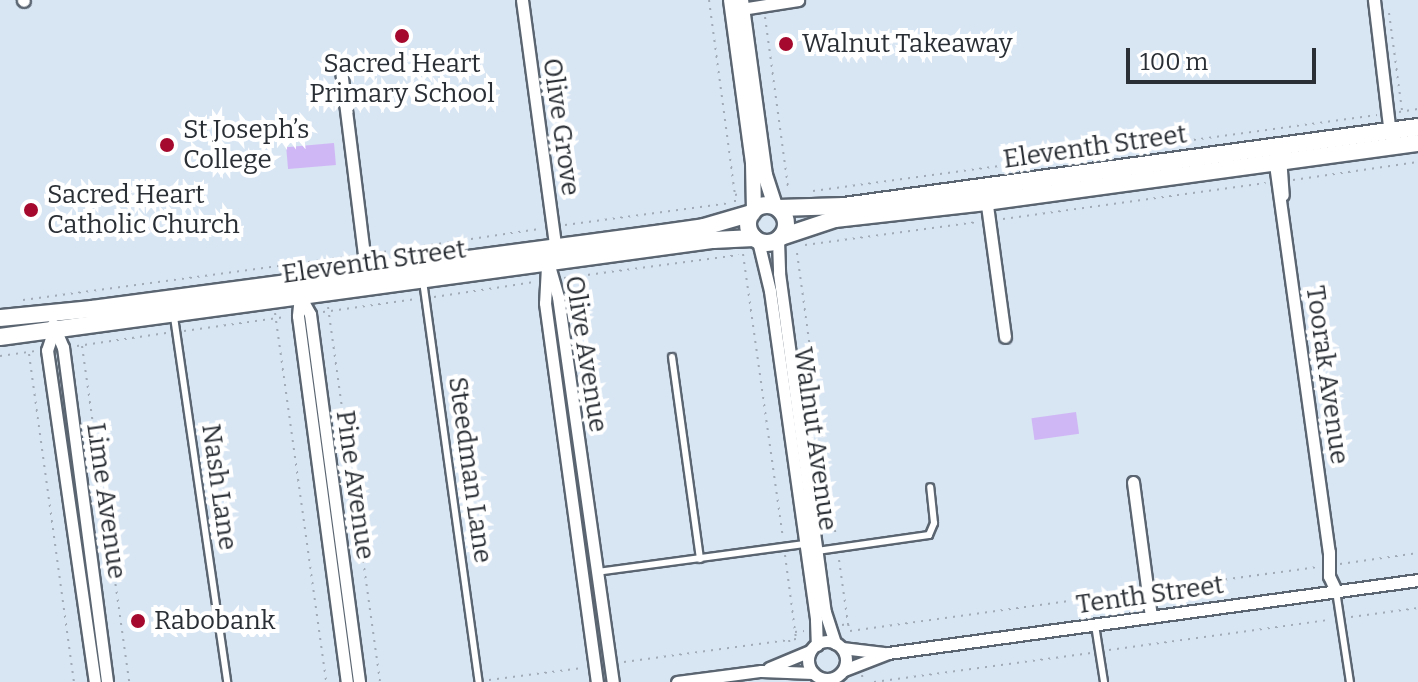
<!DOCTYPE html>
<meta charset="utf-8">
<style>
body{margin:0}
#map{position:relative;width:1418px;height:682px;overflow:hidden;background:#d8e5f3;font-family:Bitter,serif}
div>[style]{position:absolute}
.green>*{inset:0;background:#cfb7f5;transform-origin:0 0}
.path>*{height:2px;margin-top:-1px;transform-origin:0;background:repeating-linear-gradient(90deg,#a1abb7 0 2px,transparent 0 8px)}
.roads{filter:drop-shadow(2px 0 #5a6571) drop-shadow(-2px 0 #5a6571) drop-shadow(0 2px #5a6571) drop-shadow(0 -2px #5a6571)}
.service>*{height:6px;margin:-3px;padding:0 3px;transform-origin:3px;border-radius:3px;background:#fff}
.minor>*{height:11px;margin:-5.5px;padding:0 5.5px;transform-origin:5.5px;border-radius:5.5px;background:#fff}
.minor>.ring{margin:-5.5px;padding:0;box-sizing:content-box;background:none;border:11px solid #fff;border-radius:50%}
.tertiary>*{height:14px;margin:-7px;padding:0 7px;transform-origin:7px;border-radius:7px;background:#fff}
.secondary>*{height:16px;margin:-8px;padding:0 8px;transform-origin:8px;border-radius:8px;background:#fff}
.secondary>.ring{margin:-8px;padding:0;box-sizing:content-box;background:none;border:16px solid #fff;border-radius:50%}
.dots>*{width:22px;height:22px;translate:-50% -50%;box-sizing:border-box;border:4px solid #fff;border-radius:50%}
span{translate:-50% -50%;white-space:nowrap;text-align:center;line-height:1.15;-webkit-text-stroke:8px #fff;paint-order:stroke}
.poi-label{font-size:26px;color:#2a2f35}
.left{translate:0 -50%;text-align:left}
.street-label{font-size:26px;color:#2a2f35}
.scale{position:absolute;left:1126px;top:48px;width:190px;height:36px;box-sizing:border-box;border:4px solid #2a2f35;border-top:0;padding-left:10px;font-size:24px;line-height:28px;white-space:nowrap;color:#2a2f35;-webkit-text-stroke:6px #fff;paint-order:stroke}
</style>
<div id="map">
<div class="green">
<i style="left:334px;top:143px;width:22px;height:48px;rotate:85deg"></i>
<i style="left:1076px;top:412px;width:22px;height:45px;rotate:82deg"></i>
</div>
<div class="path">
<i style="left:709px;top:0;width:196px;rotate:82.4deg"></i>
<i style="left:1389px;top:13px;width:98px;rotate:82.4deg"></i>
<i style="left:765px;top:17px;width:173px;rotate:82.3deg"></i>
<i style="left:1399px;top:112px;width:19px;rotate:-9deg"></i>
<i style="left:1293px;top:180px;width:126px;rotate:-8.2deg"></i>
<i style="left:813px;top:191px;width:569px;rotate:-7.67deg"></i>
<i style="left:735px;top:202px;width:7px;rotate:-90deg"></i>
<i style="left:735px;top:195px;width:5px;rotate:-11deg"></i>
<i style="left:1003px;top:219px;width:265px;rotate:-7.8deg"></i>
<i style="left:565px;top:225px;width:165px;rotate:-7.6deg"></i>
<i style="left:805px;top:245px;width:174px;rotate:-7.6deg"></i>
<i style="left:376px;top:253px;width:165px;rotate:-8.4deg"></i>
<i style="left:797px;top:253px;width:287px;rotate:82.2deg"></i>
<i style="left:743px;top:254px;width:286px;rotate:82deg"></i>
<i style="left:564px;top:278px;width:176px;rotate:-7.5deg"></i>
<i style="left:434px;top:297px;width:101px;rotate:-8.5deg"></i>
<i style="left:23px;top:300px;width:333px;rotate:-7.6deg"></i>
<i style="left:328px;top:307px;width:379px;rotate:82.1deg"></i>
<i style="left:323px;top:312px;width:94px;rotate:-8deg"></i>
<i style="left:275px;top:313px;width:373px;rotate:82.1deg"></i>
<i style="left:184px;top:331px;width:102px;rotate:-7.9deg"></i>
<i style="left:77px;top:346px;width:90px;rotate:-8.3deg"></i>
<i style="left:82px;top:346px;width:339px;rotate:82deg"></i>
<i style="left:29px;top:354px;width:331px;rotate:82.2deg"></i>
<i style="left:0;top:356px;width:35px;rotate:-8deg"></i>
<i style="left:785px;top:555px;width:85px;rotate:82.5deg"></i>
<i style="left:796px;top:639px;width:7px;rotate:172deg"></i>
<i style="left:789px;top:640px;width:5px;rotate:79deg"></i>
<i style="left:839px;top:560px;width:65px;rotate:82deg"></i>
<i style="left:1340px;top:564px;width:79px;rotate:-8deg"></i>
<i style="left:1162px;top:588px;width:157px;rotate:-7.7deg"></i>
<i style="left:1351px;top:617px;width:68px;rotate:-7.7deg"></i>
<i style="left:842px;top:625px;width:6px;rotate:-9deg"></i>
<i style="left:848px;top:624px;width:7px;rotate:74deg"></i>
<i style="left:850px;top:631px;width:289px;rotate:-7.8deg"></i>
<i style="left:795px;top:632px;width:9px;rotate:-6deg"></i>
<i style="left:1109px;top:650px;width:222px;rotate:-7.8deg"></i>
<i style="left:624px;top:662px;width:165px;rotate:-7.6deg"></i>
<i style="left:862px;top:675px;width:7px;rotate:82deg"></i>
<i style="left:489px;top:680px;width:94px;rotate:-7.4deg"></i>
<i style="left:874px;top:682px;width:219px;rotate:-7.6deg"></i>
</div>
<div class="roads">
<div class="service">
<i style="left:423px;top:281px;width:405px;rotate:82.1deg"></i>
<i style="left:174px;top:317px;width:369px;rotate:81.7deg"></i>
<i style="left:672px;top:357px;width:204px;rotate:82.1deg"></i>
<i style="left:817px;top:551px;width:113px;rotate:-8.1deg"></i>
<i style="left:929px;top:535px;width:13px;rotate:-67deg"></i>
<i style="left:934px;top:523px;width:36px;rotate:-96deg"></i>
<i style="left:597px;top:572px;width:210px;rotate:-7.7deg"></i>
<i style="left:1336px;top:591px;width:92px;rotate:81.3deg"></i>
<i style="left:1095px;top:625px;width:58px;rotate:81deg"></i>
</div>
<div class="minor">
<i style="left:23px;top:0;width:1px;rotate:45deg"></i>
<i style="left:522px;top:0;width:255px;rotate:82.3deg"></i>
<i style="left:1374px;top:0;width:135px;rotate:83.2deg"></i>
<i style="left:735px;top:10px;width:64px;rotate:-9deg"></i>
<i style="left:341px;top:70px;width:212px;rotate:82.9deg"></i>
<i style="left:1280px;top:156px;width:39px;rotate:86deg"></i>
<i style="left:1274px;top:157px;width:399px;rotate:82.1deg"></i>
<i style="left:1329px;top:552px;width:24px;rotate:90deg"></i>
<i style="left:1329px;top:576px;width:17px;rotate:65deg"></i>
<i style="left:986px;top:198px;width:140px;rotate:82.2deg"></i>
<i style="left:778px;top:240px;width:33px;rotate:88deg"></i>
<i style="left:779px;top:273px;width:342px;rotate:82.3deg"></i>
<i style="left:825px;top:612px;width:33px;rotate:72deg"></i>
<i style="left:758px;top:241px;width:51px;rotate:76.5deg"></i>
<i style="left:770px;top:291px;width:332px;rotate:82deg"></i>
<i style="left:816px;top:620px;width:25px;rotate:88deg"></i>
<i style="left:548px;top:262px;width:36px;rotate:74deg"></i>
<i style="left:558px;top:297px;width:389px;rotate:81.9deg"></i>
<i style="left:547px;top:266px;width:37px;rotate:93deg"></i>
<i style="left:545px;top:303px;width:383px;rotate:82.2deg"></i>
<i style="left:300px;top:296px;width:21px;rotate:61deg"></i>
<i style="left:310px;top:314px;width:371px;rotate:82.4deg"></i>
<i style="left:300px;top:296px;width:20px;rotate:96deg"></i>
<i style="left:298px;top:316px;width:369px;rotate:82.4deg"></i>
<i style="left:53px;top:324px;width:25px;rotate:67deg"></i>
<i style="left:63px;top:347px;width:338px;rotate:82.5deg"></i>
<i style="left:54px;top:329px;width:22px;rotate:108deg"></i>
<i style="left:47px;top:350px;width:335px;rotate:81.8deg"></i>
<i style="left:1133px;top:482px;width:136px;rotate:82.4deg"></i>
<i class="ring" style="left:808px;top:641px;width:27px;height:27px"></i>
<i style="left:842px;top:648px;width:42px;rotate:6.8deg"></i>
<i style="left:769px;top:668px;width:44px;rotate:-22.5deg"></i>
<i style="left:844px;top:670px;width:47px;rotate:-21.1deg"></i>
<i style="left:888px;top:653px;width:535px;rotate:-7.84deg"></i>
<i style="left:677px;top:682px;width:85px;rotate:-7.5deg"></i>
<i style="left:761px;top:671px;width:52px;rotate:2.2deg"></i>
</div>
<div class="tertiary">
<i style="left:731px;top:0;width:164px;rotate:82.3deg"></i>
<i style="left:753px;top:163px;width:46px;rotate:88.8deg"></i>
<i style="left:741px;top:0;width:177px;rotate:82.2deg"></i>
<i style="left:765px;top:175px;width:33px;rotate:72deg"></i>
</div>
<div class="secondary">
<i class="ring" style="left:748px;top:205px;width:22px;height:22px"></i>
<i style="left:778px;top:208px;width:66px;rotate:-1.7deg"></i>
<i style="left:844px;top:206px;width:579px;rotate:-7.84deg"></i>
<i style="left:781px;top:237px;width:57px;rotate:-18.4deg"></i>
<i style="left:835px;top:219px;width:152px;rotate:-6.4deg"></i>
<i style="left:986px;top:202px;width:436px;rotate:-7.8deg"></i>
<i style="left:0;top:318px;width:92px;rotate:-5.6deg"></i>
<i style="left:92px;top:309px;width:576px;rotate:-7.58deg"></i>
<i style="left:663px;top:233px;width:41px;rotate:-8.3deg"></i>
<i style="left:704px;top:227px;width:50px;rotate:-16.3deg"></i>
<i style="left:0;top:337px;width:720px;rotate:-7.75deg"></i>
<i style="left:713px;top:240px;width:41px;rotate:-2.8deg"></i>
</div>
</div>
<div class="dots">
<i style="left:402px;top:36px;background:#a5092d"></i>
<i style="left:786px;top:44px;background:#a5092d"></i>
<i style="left:167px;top:145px;background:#a5092d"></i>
<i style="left:31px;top:210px;background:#a5092d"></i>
<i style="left:138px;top:621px;background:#a5092d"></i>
</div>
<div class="poi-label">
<span class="left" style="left:802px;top:44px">Walnut Takeaway</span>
<span style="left:402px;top:79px">Sacred Heart<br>Primary School</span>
<span class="left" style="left:183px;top:145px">St Joseph’s<br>College</span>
<span class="left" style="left:47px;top:210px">Sacred Heart<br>Catholic Church</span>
<span class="left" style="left:154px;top:621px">Rabobank</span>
</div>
<div class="street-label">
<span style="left:561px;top:127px;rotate:82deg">Olive Grove</span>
<span style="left:1095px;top:147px;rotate:-8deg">Eleventh Street</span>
<span style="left:374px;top:262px;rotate:-8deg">Eleventh Street</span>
<span style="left:586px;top:354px;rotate:81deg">Olive Avenue</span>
<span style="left:1327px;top:375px;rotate:82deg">Toorak Avenue</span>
<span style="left:815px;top:439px;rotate:82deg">Walnut Avenue</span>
<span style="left:470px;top:470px;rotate:82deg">Steedman Lane</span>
<span style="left:355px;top:485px;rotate:82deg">Pine Avenue</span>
<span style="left:219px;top:487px;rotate:82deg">Nash Lane</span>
<span style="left:106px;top:501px;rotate:82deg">Lime Avenue</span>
<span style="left:1150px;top:595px;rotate:-8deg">Tenth Street</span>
</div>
<div class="scale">100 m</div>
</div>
